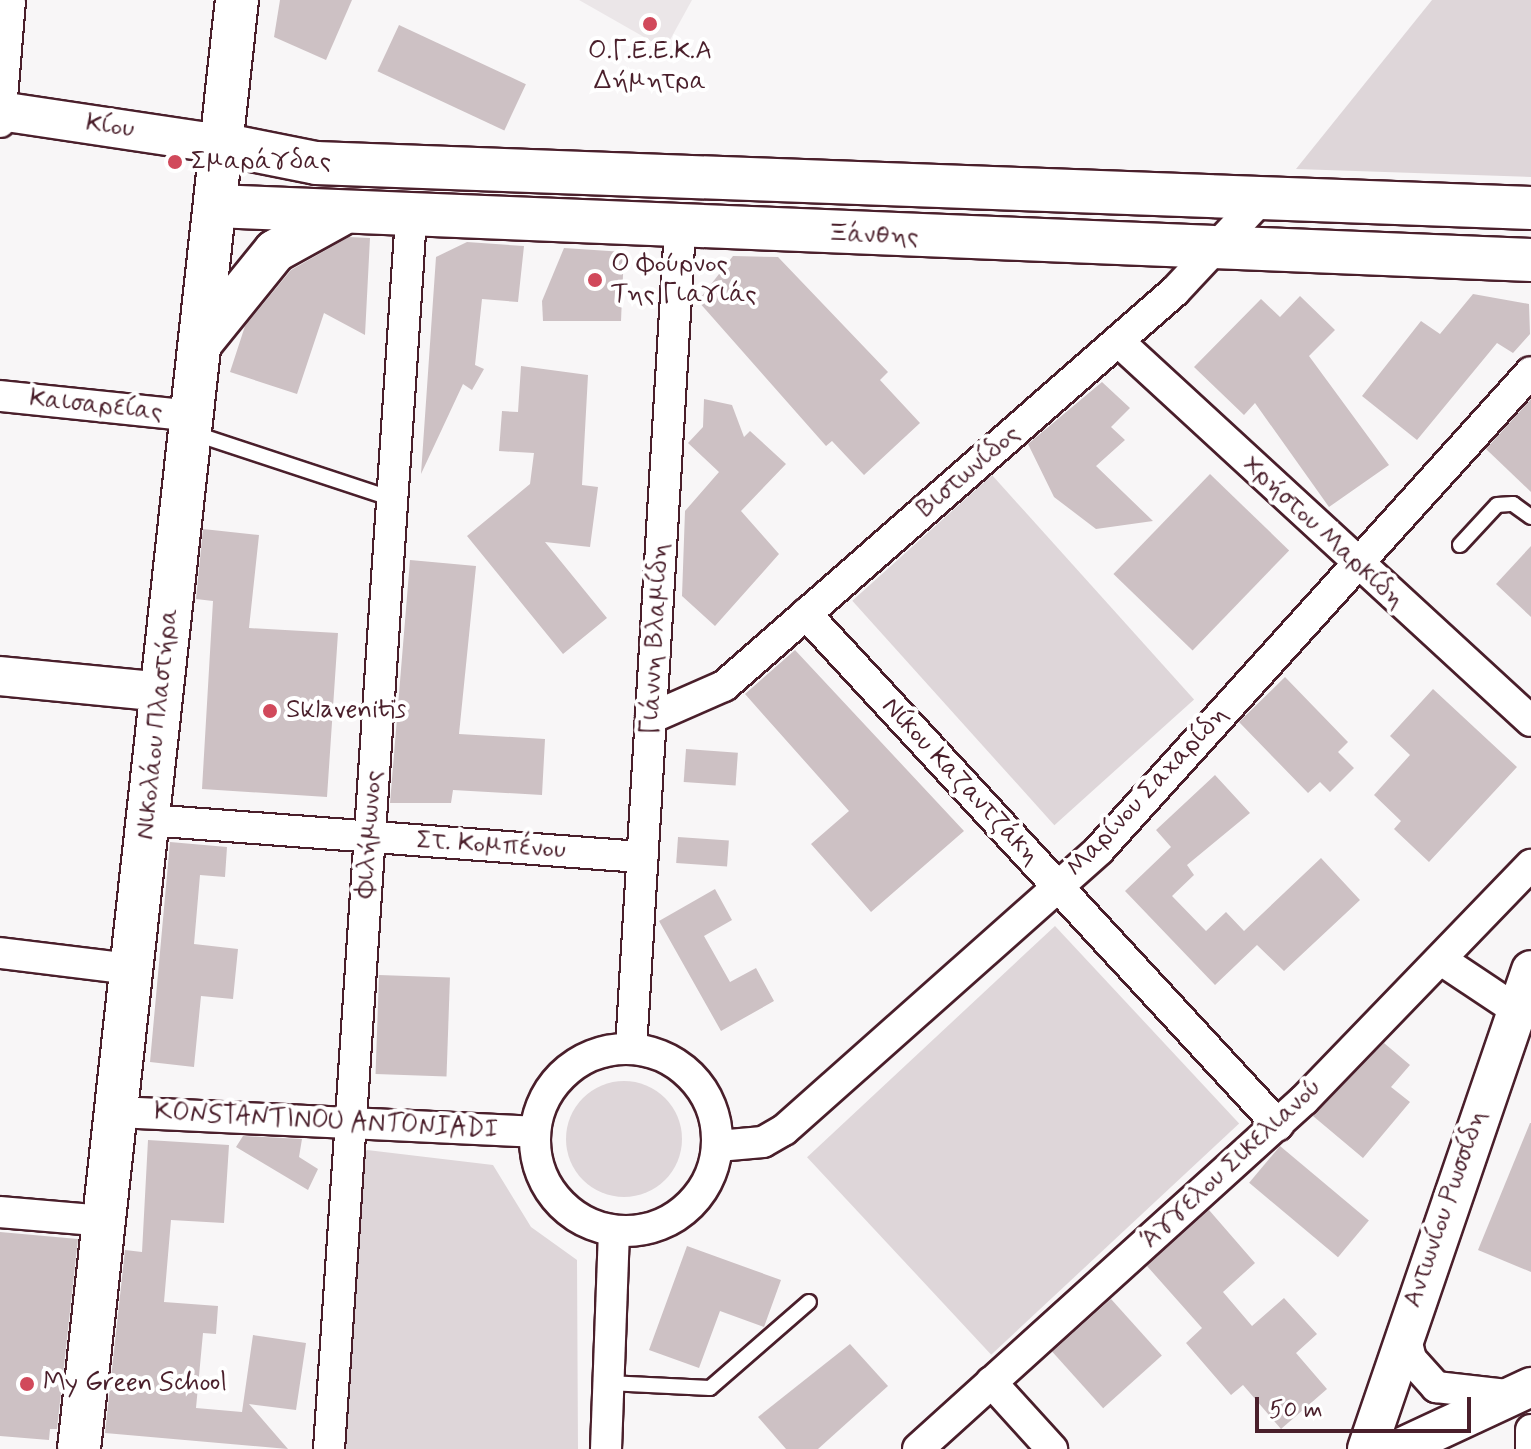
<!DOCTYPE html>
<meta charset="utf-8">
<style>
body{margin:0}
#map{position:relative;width:1531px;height:1449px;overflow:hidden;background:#f8f6f7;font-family:Mynerve,sans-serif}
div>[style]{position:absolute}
.built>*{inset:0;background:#ebe6e8}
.green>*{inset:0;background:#ded6d9;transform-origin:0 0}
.round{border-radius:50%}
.building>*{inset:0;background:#cdc1c4;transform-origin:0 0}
.roads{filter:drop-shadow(2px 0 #4a1f2b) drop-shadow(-2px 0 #4a1f2b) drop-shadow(0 2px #4a1f2b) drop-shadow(0 -2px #4a1f2b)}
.service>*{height:14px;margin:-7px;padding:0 7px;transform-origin:7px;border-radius:7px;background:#fff}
.minor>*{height:30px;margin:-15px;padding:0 15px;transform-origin:15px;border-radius:15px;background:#fff}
.minor>.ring{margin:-15px;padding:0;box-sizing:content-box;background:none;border:30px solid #fff;border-radius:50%}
.tertiary>*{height:38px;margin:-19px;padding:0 19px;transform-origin:19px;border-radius:19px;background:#fff}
.secondary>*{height:42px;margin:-21px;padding:0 21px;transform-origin:21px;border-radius:21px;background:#fff}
.dots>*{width:22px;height:22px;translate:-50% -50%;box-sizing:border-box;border:4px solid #fff;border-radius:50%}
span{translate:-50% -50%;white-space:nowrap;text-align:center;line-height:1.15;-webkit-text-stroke:8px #fff;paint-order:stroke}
.poi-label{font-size:26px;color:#4a1f2b}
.left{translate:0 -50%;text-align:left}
.street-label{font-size:26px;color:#4a1f2b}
.scale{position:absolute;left:1255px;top:1397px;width:216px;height:36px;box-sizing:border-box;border:4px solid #4a1f2b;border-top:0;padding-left:10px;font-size:24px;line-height:28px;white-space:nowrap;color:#4a1f2b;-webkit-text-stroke:6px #fff;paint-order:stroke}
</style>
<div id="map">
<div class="built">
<i style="clip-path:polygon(579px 0,692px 0,665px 49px)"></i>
</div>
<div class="green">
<i style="clip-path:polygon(1432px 0,1531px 0,1531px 177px,1296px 169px)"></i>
<i style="left:992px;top:475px;width:302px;height:188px;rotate:48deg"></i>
<i style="left:1055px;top:926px;width:270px;height:339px;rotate:47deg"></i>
<i class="round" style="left:566px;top:1081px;width:116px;height:116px"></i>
<i style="clip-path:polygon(367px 1150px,493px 1165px,531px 1227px,577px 1260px,578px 1449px,346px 1449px,360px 1159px)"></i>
</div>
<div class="building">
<i style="clip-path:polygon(280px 0,352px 0,326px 60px,274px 37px)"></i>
<i style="left:399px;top:25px;width:140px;height:51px;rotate:25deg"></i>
<i style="clip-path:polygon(349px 237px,370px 238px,365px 335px,324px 313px,297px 394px,230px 372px,245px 326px,291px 270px)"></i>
<i style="clip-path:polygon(467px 242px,524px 246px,518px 302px,482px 299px,475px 365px,484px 369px,472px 390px,463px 384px,421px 474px,436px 257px)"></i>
<i style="clip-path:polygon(564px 248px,624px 252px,621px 321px,543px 321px,542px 301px)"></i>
<i style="clip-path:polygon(733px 256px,778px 257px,888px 372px,880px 380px,920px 423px,864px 475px,832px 441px,826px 446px,698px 301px)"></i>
<i style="clip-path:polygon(1473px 294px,1529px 304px,1530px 334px,1513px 353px,1497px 343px,1417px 440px,1362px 396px,1421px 321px,1440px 334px)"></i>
<i style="clip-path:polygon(1300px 296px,1335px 330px,1309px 356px,1389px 465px,1329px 507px,1255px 403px,1244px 415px,1194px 367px,1261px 299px,1280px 317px)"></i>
<i style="clip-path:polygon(521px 366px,588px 375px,582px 485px,598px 487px,590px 547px,545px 542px,607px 618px,563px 654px,467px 536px,530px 484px,534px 453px,499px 451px,502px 411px,518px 412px)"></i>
<i style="clip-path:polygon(1102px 382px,1130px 408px,1111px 427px,1125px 440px,1096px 466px,1153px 521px,1096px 529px,1054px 497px,1028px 444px)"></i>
<i style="clip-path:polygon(704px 399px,732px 405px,744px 437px,750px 431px,786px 464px,741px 511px,779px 554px,715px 626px,682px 596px,685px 511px,719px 472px,688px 443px,703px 427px)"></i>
<i style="clip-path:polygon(1531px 399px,1531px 492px,1486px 449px)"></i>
<i style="left:1210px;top:474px;width:110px;height:139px;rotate:44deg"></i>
<i style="clip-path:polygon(203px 529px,259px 535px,249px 628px,338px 633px,327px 797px,202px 789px,213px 601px,196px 599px)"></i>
<i style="clip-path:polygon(1531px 546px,1531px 617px,1496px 584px)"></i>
<i style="clip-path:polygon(410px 560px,476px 566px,459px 734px,545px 739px,542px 795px,453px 790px,451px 803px,390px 803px)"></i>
<i style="clip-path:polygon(795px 650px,964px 831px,871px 912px,811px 844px,849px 811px,745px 694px)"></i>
<i style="clip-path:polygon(1285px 677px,1348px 742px,1338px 752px,1354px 768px,1330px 792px,1320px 782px,1308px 793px,1239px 722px)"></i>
<i style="clip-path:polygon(1433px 689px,1517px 767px,1429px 862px,1394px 829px,1401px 821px,1374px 795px,1410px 755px,1390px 736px)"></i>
<i style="left:686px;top:749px;width:52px;height:33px;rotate:4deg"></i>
<i style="clip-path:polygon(1215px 775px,1250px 813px,1187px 865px,1194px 875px,1172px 896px,1206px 931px,1226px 912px,1244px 931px,1321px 858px,1360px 900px,1284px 971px,1257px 945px,1215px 985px,1125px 891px,1171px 847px,1156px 830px)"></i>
<i style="left:678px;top:837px;width:51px;height:26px;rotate:4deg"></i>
<i style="clip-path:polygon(170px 842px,227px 847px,225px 877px,200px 875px,194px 944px,238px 949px,233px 999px,201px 996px,194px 1067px,150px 1062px)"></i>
<i style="clip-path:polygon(715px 889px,732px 920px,704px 936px,730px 982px,756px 968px,774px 1001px,721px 1031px,659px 921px)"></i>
<i style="left:379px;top:975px;width:71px;height:99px;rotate:2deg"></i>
<i style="clip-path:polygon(1384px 1043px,1410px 1065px,1391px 1087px,1410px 1102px,1363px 1158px,1313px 1116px)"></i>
<i style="clip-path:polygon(1530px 1123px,1531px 1123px,1531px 1272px,1478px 1250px)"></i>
<i style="clip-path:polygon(243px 1136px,302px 1139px,299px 1157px,318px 1169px,308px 1190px,236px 1147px)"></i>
<i style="clip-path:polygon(148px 1140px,229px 1145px,224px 1223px,171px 1220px,164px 1302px,218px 1306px,216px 1334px,203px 1333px,196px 1408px,242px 1412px,253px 1335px,306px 1343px,296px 1410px,249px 1404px,288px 1449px,105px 1433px,125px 1250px,142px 1252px)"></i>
<i style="left:1280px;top:1146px;width:116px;height:48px;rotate:40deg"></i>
<i style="clip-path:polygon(1209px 1210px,1255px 1263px,1223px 1292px,1252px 1326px,1284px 1298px,1317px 1334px,1296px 1353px,1327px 1389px,1281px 1429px,1243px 1385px,1231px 1395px,1186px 1343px,1202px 1328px,1147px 1266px)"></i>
<i style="clip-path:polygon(0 1232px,78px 1239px,57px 1429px,50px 1429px,49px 1440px,0 1436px)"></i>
<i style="clip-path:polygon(687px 1246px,781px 1280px,764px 1327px,720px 1311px,699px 1368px,649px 1350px)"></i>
<i style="left:1111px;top:1299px;width:76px;height:79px;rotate:48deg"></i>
<i style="clip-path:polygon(850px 1344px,888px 1386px,818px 1449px,786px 1449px,758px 1417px)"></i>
</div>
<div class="roads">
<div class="service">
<i style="left:193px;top:433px;width:211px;rotate:18.3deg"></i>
<i style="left:1460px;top:545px;width:54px;rotate:-47.2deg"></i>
<i style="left:1497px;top:505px;width:16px;rotate:-4deg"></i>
<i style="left:1513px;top:504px;width:22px;rotate:36deg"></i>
<i style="left:608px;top:1383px;width:102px;rotate:2.8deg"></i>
<i style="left:710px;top:1388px;width:131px;rotate:-41deg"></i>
</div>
<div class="minor">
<i style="left:0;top:122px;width:122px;rotate:-85.3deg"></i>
<i style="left:1118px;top:341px;width:561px;rotate:42.62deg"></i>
<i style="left:0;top:396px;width:193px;rotate:5.9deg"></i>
<i style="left:806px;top:614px;width:696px;rotate:47.27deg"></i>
<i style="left:651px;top:718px;width:80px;rotate:-23.7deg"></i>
<i style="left:724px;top:686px;width:600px;rotate:-41.21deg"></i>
<i style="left:1175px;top:291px;width:130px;rotate:-46.9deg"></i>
<i style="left:148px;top:820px;width:496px;rotate:4.3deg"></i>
<i style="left:0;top:953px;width:132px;rotate:7deg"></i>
<i style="left:1443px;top:961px;width:87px;rotate:33.7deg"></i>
<i class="ring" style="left:535px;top:1049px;width:152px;height:152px"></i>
<i style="left:631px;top:1049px;width:821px;rotate:-86.58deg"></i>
<i style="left:116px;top:1112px;width:419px;rotate:2.7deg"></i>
<i style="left:718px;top:1146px;width:45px;rotate:-5.1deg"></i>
<i style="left:763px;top:1142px;width:24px;rotate:-30deg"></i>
<i style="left:784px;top:1130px;width:421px;rotate:-41.6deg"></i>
<i style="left:1099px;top:850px;width:644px;rotate:-47.89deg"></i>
<i style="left:0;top:1212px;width:104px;rotate:4.9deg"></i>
<i style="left:1404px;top:1331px;width:29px;rotate:76deg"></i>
<i style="left:1411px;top:1359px;width:38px;rotate:48deg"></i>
<i style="left:1436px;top:1387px;width:71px;rotate:6.4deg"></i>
<i style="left:991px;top:1382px;width:91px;rotate:47.7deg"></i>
<i style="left:329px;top:1449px;width:1233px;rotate:-86.19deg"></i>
<i style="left:606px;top:1449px;width:218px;rotate:-87.9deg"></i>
<i style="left:918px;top:1449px;width:520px;rotate:-42.12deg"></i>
<i style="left:1304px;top:1100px;width:327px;rotate:-46deg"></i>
<i style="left:1531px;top:1449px;width:19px;rotate:-90deg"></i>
</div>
<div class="tertiary">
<i style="left:0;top:111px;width:223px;rotate:8.5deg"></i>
<i style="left:0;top:676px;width:163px;rotate:5.6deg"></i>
<i style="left:1367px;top:1449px;width:506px;rotate:-71.1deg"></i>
<i style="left:1398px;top:1449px;width:147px;rotate:-25deg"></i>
</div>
<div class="secondary">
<i style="left:221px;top:144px;width:97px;rotate:11.3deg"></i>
<i style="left:316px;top:163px;width:1216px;rotate:2.12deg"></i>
<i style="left:215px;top:206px;width:1317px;rotate:2.35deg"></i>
<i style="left:203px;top:340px;width:114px;rotate:-51deg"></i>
<i style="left:275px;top:251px;width:74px;rotate:-29deg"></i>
<i style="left:79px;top:1449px;width:1458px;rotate:-83.78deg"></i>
</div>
</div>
<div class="dots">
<i style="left:650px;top:24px;background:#d1495b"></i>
<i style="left:175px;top:162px;background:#d1495b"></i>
<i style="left:595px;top:280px;background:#d1495b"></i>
<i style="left:270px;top:711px;background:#d1495b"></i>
<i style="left:27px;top:1384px;background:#d1495b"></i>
</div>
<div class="poi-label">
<span style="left:650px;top:67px">Ο.Γ.Ε.Ε.Κ.Α<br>Δήμητρα</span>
<span class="left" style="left:191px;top:162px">Σμαράγδας</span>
<span class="left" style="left:611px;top:280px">Ο Φούρνος<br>Της Γιαγιάς</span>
<span class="left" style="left:286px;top:711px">Sklavenitis</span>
<span class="left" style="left:43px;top:1384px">My Green School</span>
</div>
<div class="street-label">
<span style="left:110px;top:127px;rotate:8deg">Κίου</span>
<span style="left:873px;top:236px;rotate:2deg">Ξάνθης</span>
<span style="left:96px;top:406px;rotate:6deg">Καισαρείας</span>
<span style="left:969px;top:472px;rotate:-41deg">Βιστωνίδος</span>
<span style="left:1323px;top:533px;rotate:43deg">Χρήστου Μαρκίδη</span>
<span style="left:656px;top:639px;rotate:-87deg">Γιάννη Βλαμίδη</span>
<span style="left:158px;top:724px;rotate:-84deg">Νικολάου Πλαστήρα</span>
<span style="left:960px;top:782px;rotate:47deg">Νίκου Καζαντζάκη</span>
<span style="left:1148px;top:792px;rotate:-47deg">Μαρίνου Σαχαρίδη</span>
<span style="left:370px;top:834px;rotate:-86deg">Φιλήμωνος</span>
<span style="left:491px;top:846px;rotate:4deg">Στ. Κομπένου</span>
<span style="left:326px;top:1122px;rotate:3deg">KONSTANTINOU ANTONIADI</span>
<span style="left:1232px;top:1164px;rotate:-43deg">Άγγελου Σικελιανού</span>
<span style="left:1446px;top:1209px;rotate:-71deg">Αντωνίου Ρωσσίδη</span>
</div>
<div class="scale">50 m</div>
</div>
